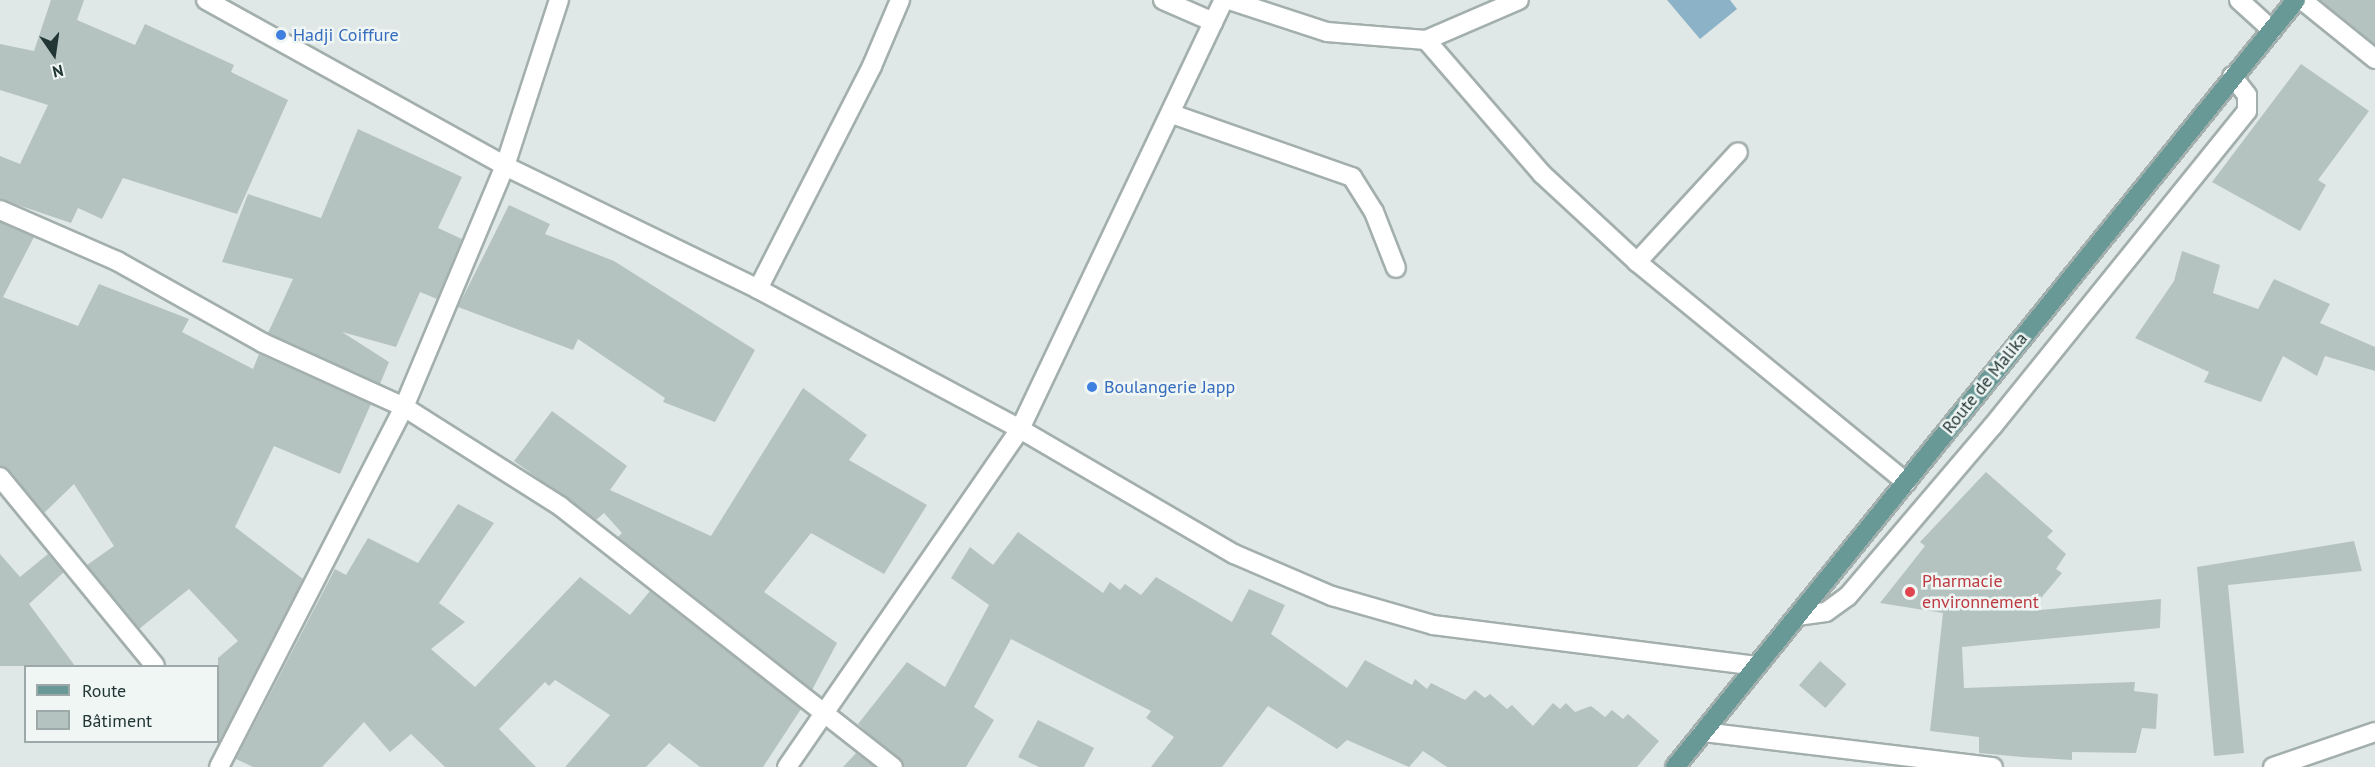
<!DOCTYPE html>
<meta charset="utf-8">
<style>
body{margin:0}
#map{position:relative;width:2375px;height:767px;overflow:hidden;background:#dfe8e6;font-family:"PT Sans",sans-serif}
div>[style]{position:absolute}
.water>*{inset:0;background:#8cb2c8}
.building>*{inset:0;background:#b5c3c0;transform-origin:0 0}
.roads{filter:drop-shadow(2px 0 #a3afad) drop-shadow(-2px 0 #a3afad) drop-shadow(0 2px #a3afad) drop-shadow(0 -2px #a3afad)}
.minor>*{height:18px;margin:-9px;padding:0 9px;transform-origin:9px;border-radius:9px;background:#fff}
.major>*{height:18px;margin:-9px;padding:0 9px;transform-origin:9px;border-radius:9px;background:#689997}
.dots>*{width:16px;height:16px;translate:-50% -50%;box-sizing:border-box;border:3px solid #eff6f4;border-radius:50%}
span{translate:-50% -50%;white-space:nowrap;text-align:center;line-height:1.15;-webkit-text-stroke:5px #eff6f4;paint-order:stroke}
.shop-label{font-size:18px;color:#366cbe}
.left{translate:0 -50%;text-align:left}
.street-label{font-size:18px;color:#223635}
.health-label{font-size:18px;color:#be3a42}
.legend{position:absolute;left:24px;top:665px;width:195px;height:78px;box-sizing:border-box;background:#eff6f4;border:2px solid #9da9a8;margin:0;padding:8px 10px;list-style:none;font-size:18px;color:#223635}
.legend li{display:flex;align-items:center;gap:12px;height:30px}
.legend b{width:30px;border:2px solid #9da9a8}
.north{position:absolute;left:24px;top:24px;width:60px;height:60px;-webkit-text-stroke:4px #eff6f4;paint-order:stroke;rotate:167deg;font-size:16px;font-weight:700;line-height:24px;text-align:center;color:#223635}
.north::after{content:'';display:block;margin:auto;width:21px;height:27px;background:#223635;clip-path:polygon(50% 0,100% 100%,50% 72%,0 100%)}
</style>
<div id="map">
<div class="water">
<i style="clip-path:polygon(1667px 0,1730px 0,1737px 9px,1700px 39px)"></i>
</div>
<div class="building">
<i style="clip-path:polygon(51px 0,84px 0,77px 20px,135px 45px,145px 24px,234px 65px,231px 72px,288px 100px,237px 214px,123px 178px,102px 219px,78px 208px,71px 223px,0 199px,0 156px,20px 164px,48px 105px,0 90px,0 44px,34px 51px)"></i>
<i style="clip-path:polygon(2320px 0,2375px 0,2375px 45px)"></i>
<i style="clip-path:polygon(2301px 64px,2369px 111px,2318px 180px,2326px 185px,2300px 231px,2212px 182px)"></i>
<i style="clip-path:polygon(358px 129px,462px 177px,438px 228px,462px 239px,437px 299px,420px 292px,396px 347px,342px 332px,389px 362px,380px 384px,268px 333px,293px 279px,222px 262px,248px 194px,321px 218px)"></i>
<i style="clip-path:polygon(509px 205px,550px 224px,545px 234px,614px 261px,755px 350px,715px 422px,663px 402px,665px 398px,578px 339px,573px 350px,458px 307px)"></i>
<i style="clip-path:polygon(0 222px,34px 237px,3px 297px,78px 326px,99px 284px,189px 319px,182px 332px,253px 369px,259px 354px,371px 404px,340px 474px,274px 446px,235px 527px,303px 579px,218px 745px,218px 658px,238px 641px,189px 589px,139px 629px,87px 565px,114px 546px,74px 484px,44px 513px,0 466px)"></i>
<i style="clip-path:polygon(2182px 251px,2220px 265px,2213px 293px,2258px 309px,2274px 279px,2330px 304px,2320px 323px,2375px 347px,2375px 371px,2325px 356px,2317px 376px,2283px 356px,2261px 402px,2204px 382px,2209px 372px,2135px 338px,2174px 281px)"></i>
<i style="clip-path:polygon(803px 388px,867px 435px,849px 460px,927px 505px,884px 574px,811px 533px,764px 592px,837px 643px,812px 690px,618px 537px,622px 533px,604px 513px,596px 520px,514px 461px,552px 411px,627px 466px,610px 490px,711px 536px)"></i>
<i style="clip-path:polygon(1986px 472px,2053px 531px,2047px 537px,2066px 554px,2056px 569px,2062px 573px,2030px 611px,2161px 599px,2160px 628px,1962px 647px,1964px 688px,2135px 682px,2134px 691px,2158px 694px,2156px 729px,2142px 728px,2136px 753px,2072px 752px,2072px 760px,2022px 757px,1979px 753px,1979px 737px,1930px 731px,1943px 613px,1880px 603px,1925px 546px,1920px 542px)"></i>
<i style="clip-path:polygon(458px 504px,494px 523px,439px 603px,465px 622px,431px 649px,475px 687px,580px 577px,630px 615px,650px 591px,801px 709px,763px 767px,700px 767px,669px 743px,646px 767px,565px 767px,610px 715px,555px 680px,549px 686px,545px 682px,499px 729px,536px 767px,445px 767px,411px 734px,390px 752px,364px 722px,322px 767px,253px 767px,236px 759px,335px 569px,346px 575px,368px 538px,418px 563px)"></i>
<i style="clip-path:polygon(1018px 532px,1103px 593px,1110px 582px,1120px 590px,1125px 584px,1141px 595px,1156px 577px,1232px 622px,1249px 589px,1285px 605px,1271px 634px,1347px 688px,1365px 660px,1412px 685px,1415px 679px,1427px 689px,1431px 683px,1465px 700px,1475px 690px,1485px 698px,1490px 694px,1507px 709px,1512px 705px,1533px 726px,1553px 703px,1560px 709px,1566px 703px,1575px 712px,1591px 706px,1605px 717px,1612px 710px,1623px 719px,1628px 714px,1659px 741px,1637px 767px,1447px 767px,1423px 751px,1409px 767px,1347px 740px,1337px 749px,1268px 706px,1222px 767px,1151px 767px,1174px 737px,1146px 718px,1151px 711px,1011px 639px,974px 707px,994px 720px,966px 767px,904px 767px,858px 724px,907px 662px,945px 687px,989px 605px,951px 578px,970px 547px,993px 565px)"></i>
<i style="clip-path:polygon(2354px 541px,2362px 571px,2228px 585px,2244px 753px,2214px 756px,2197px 567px)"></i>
<i style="clip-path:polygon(0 554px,20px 577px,48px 554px,64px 572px,29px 604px,75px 666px,0 666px)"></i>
<i style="left:1820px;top:661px;width:35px;height:32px;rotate:41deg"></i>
<i style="clip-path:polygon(1038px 720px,1094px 748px,1084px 767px,1039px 767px,1018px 757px)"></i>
<i style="clip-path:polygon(856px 753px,875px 767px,843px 767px)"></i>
</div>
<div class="roads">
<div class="minor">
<i style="left:206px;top:0;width:342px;rotate:29deg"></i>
<i style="left:505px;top:166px;width:281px;rotate:25.9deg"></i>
<i style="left:758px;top:289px;width:297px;rotate:28.1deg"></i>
<i style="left:1020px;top:429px;width:248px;rotate:30.3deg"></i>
<i style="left:1234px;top:554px;width:107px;rotate:23.2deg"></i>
<i style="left:1332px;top:596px;width:105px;rotate:16deg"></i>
<i style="left:1433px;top:625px;width:326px;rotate:7.2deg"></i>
<i style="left:1163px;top:0;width:55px;rotate:23.7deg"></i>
<i style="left:1229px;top:0;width:103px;rotate:18.1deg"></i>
<i style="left:1327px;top:32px;width:99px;rotate:4.6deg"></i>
<i style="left:1426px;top:40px;width:101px;rotate:-23.3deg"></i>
<i style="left:2239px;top:0;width:45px;rotate:42.3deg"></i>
<i style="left:2302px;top:0;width:94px;rotate:38.9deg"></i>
<i style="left:1426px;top:40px;width:177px;rotate:49.1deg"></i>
<i style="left:1542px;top:174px;width:129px;rotate:42.8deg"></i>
<i style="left:1637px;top:262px;width:348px;rotate:39.3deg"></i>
<i style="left:1172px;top:114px;width:191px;rotate:19.3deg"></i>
<i style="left:1352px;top:177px;width:41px;rotate:57.8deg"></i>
<i style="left:1374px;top:212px;width:60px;rotate:68.6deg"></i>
<i style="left:0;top:210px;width:128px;rotate:23.6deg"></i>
<i style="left:117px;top:261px;width:167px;rotate:29.3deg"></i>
<i style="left:263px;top:343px;width:155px;rotate:24.4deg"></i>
<i style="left:404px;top:407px;width:185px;rotate:32.4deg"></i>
<i style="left:560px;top:506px;width:423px;rotate:38.1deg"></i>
<i style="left:1637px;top:262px;width:149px;rotate:-47.4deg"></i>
<i style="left:758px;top:289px;width:250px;rotate:-62.9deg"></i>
<i style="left:872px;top:66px;width:72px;rotate:-67deg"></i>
<i style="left:0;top:477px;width:244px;rotate:50.6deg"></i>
<i style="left:1797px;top:616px;width:29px;rotate:-8deg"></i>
<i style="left:1826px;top:612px;width:27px;rotate:-36deg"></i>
<i style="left:1848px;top:596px;width:222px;rotate:-49.6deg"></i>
<i style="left:1992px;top:427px;width:406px;rotate:-51.1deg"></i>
<i style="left:2247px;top:111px;width:16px;rotate:-90deg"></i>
<i style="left:2247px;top:95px;width:24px;rotate:-128deg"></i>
<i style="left:1703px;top:732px;width:292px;rotate:6.9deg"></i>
<i style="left:219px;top:767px;width:405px;rotate:-62.8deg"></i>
<i style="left:404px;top:407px;width:261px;rotate:-67.3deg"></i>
<i style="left:505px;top:166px;width:175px;rotate:-72deg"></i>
<i style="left:787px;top:767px;width:411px;rotate:-55.4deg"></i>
<i style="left:1020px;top:429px;width:475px;rotate:-64.6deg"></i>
<i style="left:2273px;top:767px;width:108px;rotate:-18.9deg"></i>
</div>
<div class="major">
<i style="left:1675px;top:767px;width:987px;rotate:-51deg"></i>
</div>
</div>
<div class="dots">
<i style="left:281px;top:35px;background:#3f7fe0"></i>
<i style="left:1092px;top:387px;background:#3f7fe0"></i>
<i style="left:1910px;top:592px;background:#e0444e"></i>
</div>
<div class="shop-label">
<span class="left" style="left:293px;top:35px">Hadji Coiffure</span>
<span class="left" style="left:1104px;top:387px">Boulangerie Japp</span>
</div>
<div class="street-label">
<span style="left:1985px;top:383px;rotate:-51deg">Route de Malika</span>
</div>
<div class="health-label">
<span class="left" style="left:1922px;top:592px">Pharmacie<br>environnement</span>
</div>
<ul class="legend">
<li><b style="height:8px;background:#689997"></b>Route</li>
<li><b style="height:16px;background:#b5c3c0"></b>Bâtiment</li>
</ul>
<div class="north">N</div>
</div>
